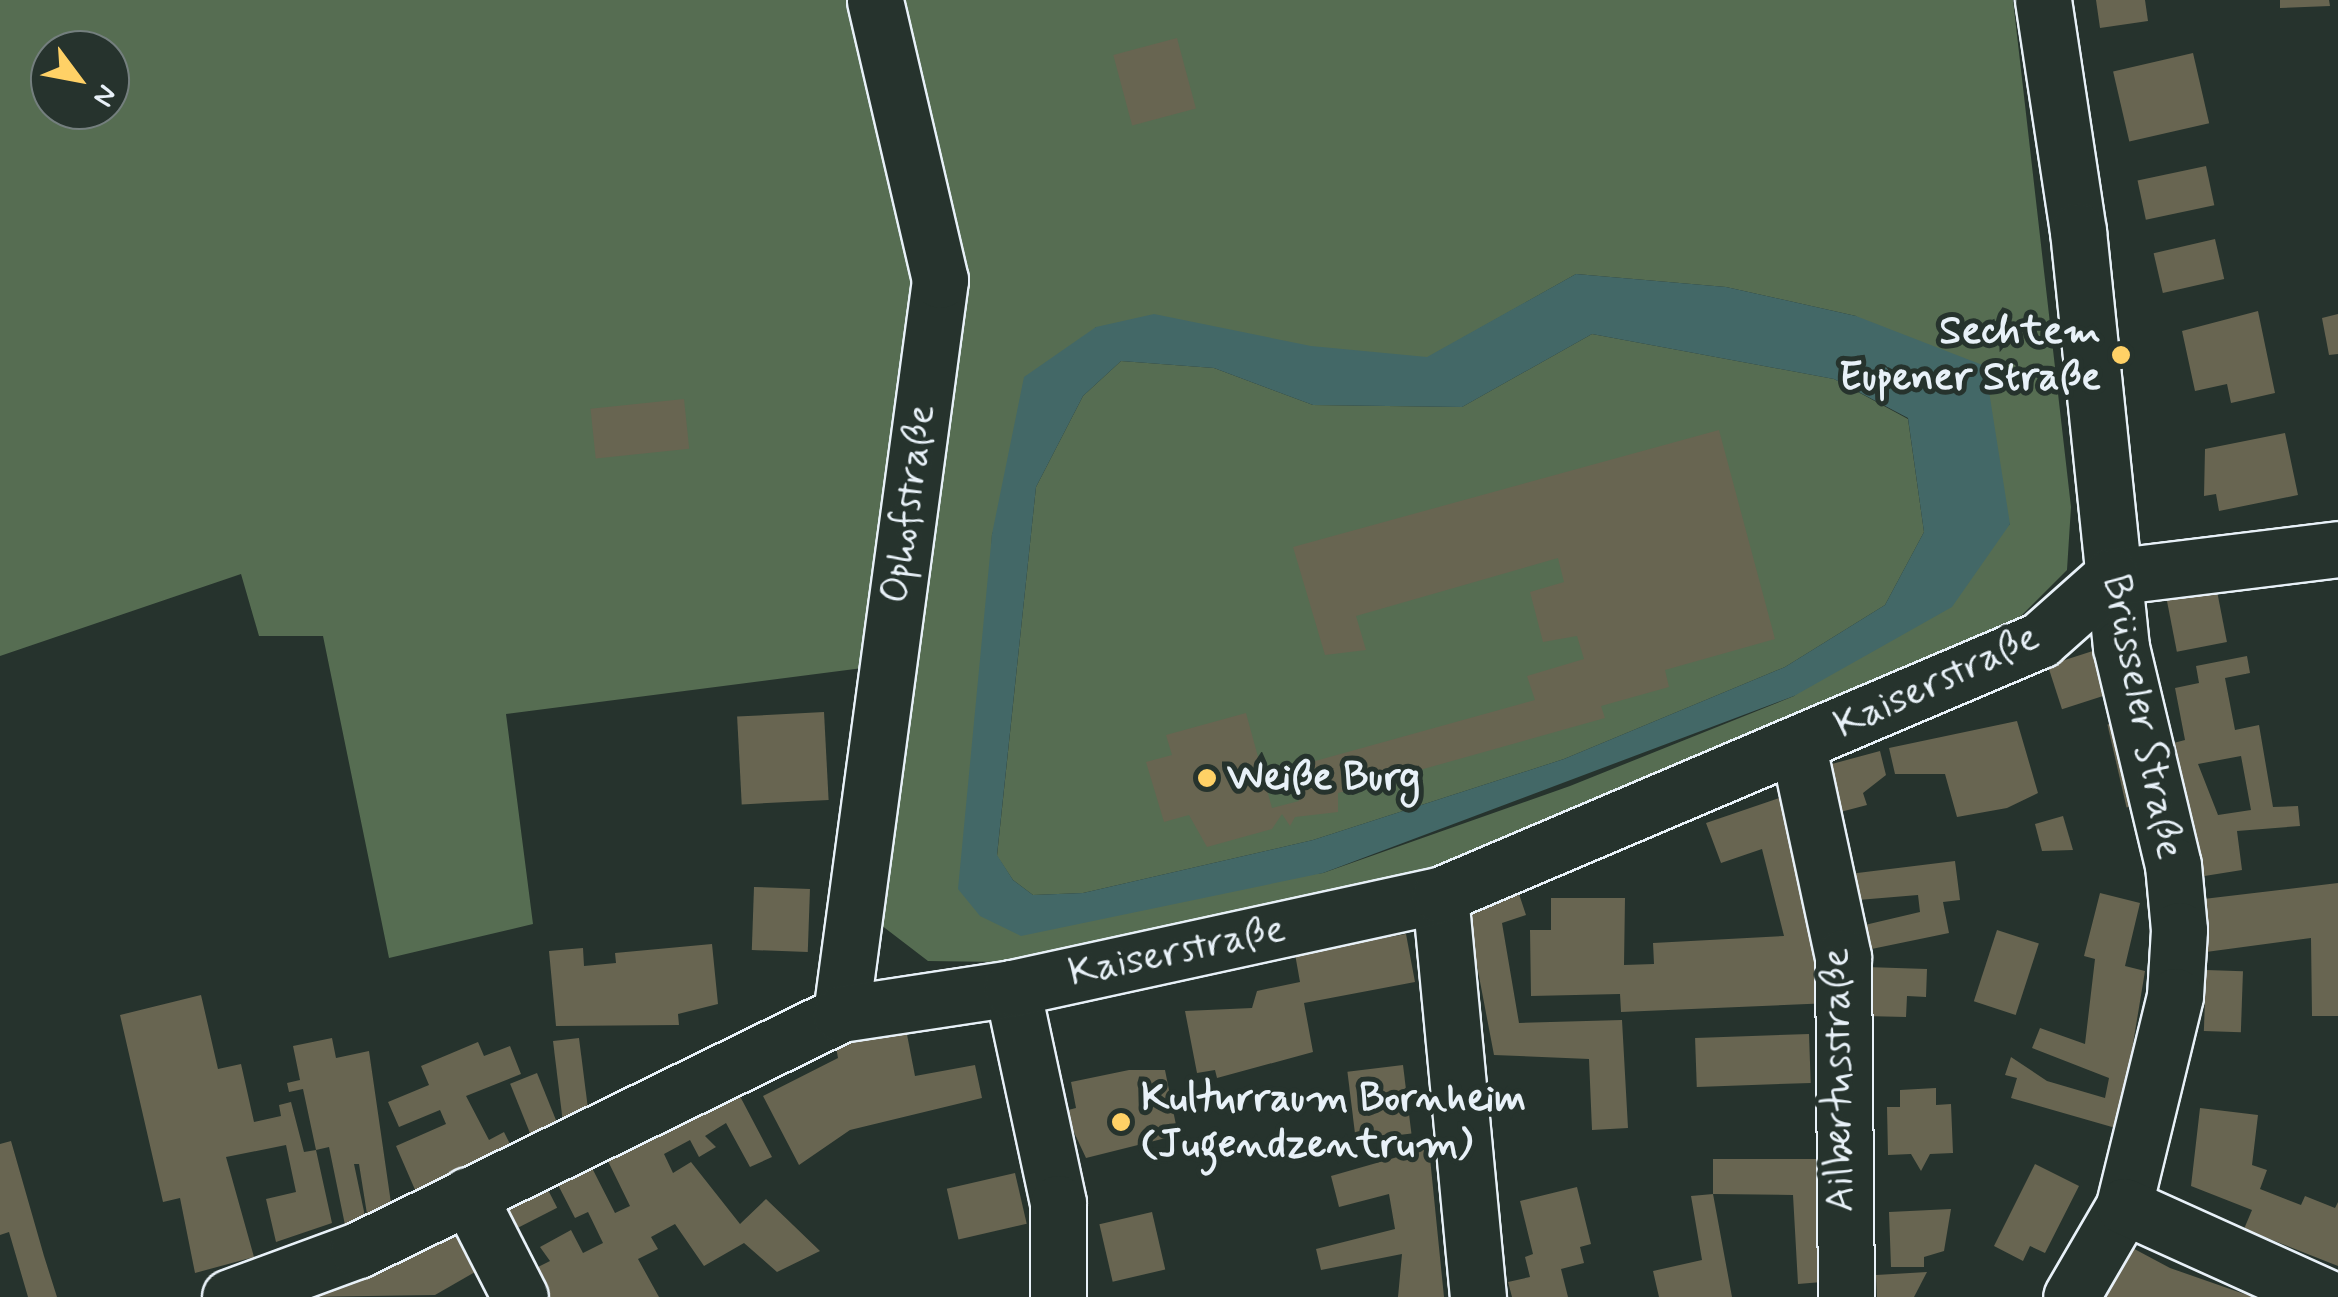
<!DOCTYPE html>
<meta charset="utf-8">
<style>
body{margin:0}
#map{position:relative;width:2338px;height:1297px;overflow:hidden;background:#26332d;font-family:Mynerve,sans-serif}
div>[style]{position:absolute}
.green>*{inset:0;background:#566d52}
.water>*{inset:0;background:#436867}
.building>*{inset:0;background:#686551;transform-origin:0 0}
.roads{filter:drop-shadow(2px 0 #e8f1f8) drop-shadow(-2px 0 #e8f1f8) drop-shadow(0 2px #e8f1f8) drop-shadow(0 -2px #e8f1f8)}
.minor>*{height:55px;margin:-27.5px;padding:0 27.5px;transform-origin:27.5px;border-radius:27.5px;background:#26332d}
.dots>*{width:28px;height:28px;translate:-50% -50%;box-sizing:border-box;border:5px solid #26332d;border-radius:50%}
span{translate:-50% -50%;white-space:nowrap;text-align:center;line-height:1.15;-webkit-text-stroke:10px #26332d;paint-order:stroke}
.poi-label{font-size:40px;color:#e8f1f8;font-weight:700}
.right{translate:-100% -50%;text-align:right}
.left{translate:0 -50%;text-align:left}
.street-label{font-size:40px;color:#e8f1f8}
.north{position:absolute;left:30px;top:30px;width:100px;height:100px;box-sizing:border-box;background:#26332d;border:2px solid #747f7e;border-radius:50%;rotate:122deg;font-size:28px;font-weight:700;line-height:40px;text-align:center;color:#e8f1f8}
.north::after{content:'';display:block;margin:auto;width:35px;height:45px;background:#ffd166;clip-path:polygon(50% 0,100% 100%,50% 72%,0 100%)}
</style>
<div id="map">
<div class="green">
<i style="clip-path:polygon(evenodd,0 0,2013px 0,2071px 507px,2067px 570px,2010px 627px,1440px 879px,1064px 963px,928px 961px,881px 925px,886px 665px,506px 714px,533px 924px,389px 958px,323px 636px,259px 636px,241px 574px,0 656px,0 0,50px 50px,110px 50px,110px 110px,50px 110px,50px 50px,0 0,1576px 274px,1726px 287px,1856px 316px,2010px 524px,1794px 696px,1570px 786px,1323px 873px,980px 916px,992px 534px,1096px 327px,1427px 358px,1576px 274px)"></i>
<i style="clip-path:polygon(1592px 334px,1834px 379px,1908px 419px,1924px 532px,1885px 605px,1785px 667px,1564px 759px,1313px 840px,1083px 893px,1033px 895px,1013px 880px,997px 856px,1036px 487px,1083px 396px,1121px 361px,1214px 368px,1313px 405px,1462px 407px)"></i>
</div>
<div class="water">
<i style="clip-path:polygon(evenodd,1576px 274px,1726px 287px,1856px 316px,1985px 366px,2010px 524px,1952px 607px,1794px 696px,1323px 873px,1021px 936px,980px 916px,958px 889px,992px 534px,1024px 377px,1096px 327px,1154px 314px,1311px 346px,1427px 357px,1576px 274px,1592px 334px,1834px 379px,1908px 418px,1924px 532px,1885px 605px,1785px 667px,1564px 759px,1313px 840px,1083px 893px,1033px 895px,1013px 880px,997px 855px,1036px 487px,1083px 396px,1121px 361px,1214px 368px,1313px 405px,1462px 407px,1592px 334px)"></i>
</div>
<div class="building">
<i style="clip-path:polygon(2096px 0,2145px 0,2148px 21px,2100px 28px)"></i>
<i style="clip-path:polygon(2280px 0,2329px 0,2330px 6px,2280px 8px)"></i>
<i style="left:1177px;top:38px;width:73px;height:66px;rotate:75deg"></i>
<i style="left:2193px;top:53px;width:72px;height:82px;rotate:77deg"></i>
<i style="left:2206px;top:166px;width:40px;height:70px;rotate:78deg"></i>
<i style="left:2215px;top:239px;width:41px;height:63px;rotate:77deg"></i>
<i style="clip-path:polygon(2258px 311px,2275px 393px,2231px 403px,2227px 384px,2195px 391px,2182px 331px)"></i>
<i style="clip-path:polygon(2338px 314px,2338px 354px,2329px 355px,2322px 318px)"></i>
<i style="left:684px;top:399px;width:50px;height:94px;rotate:84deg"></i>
<i style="clip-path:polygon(1719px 430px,1775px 639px,1665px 670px,1669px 687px,1601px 706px,1605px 718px,1338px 793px,1338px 812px,1295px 817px,1290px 826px,1282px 814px,1272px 829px,1207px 847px,1189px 815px,1164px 822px,1146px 762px,1172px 755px,1166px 735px,1246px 713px,1272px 808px,1299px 801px,1290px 768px,1535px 700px,1527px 676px,1584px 659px,1577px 636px,1543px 642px,1530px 592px,1564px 582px,1558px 558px,1356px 616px,1366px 650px,1325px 655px,1293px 547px)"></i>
<i style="clip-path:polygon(2285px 433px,2298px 495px,2219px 511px,2216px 494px,2204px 496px,2205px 449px)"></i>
<i style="left:2217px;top:591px;width:52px;height:51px;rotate:79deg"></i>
<i style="left:2102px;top:648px;width:46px;height:57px;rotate:72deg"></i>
<i style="clip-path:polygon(evenodd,2247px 656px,2250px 673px,2225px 678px,2235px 730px,2259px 725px,2273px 807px,2298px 806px,2300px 826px,2237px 831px,2242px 870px,2192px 878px,2162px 746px,2185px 740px,2175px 688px,2199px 683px,2196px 666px,2247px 656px,2241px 756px,2251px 810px,2218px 815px,2198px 764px,2241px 756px)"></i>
<i style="left:824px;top:712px;width:88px;height:87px;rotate:87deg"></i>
<i style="clip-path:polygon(2017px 721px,2038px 793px,2007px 808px,1957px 817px,1945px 774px,1895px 774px,1889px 748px)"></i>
<i style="left:2123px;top:721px;width:85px;height:16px;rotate:77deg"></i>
<i style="clip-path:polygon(1880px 751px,1886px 775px,1863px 793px,1867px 805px,1829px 815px,1817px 768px)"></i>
<i style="clip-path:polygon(1788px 795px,1831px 1003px,1621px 1012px,1620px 994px,1531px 996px,1530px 930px,1551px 930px,1551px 898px,1625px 898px,1624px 965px,1654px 964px,1653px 943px,1784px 936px,1762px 849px,1721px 863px,1706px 823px)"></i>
<i style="clip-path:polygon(2063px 816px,2073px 850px,2042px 851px,2035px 824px)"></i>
<i style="clip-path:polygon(1955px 861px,1960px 900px,1943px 902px,1949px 933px,1857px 952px,1852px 928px,1920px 912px,1918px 895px,1846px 901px,1841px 875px)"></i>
<i style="clip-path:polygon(2338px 883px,2338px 1016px,2312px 1016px,2311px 938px,2206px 952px,2195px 900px)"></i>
<i style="left:754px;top:887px;width:56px;height:63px;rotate:2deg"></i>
<i style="clip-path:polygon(1518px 891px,1526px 915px,1502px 923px,1519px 1023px,1622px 1020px,1628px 1128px,1592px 1130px,1589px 1059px,1494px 1055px,1466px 908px)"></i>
<i style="clip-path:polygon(2100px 893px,2140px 903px,2125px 966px,2145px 971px,2119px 1129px,2011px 1098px,2017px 1078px,2005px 1075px,2011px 1057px,2047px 1081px,2105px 1098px,2109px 1078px,2032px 1048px,2040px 1028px,2085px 1044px,2095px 959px,2084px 956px)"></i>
<i style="left:1997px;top:930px;width:44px;height:75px;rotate:18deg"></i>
<i style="clip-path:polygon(1406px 934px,1415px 982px,1304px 1003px,1313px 1052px,1217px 1078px,1215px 1070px,1197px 1073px,1185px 1011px,1252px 1008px,1257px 991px,1300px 982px,1295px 954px)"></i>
<i style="clip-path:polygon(712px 944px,718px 1004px,678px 1014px,679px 1025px,556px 1026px,549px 951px,583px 948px,584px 966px,616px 963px,615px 953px)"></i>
<i style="clip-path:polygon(1866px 967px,1927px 969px,1926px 997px,1907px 996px,1906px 1017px,1865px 1016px)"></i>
<i style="left:2206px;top:970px;width:37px;height:61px;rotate:2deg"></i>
<i style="clip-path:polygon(201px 995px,218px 1069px,241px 1064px,254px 1122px,281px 1116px,279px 1105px,291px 1102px,304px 1152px,316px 1150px,303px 1089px,289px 1092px,287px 1083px,300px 1080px,293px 1046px,332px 1038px,336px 1058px,369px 1051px,392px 1210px,367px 1214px,359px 1164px,354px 1164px,366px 1221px,345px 1225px,329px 1147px,316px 1150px,332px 1223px,276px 1242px,266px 1199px,296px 1192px,286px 1145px,226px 1157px,254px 1257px,195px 1273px,180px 1198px,163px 1202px,120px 1015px)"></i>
<i style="clip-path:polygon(905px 1024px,915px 1076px,975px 1065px,982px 1098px,850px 1130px,799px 1165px,763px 1096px,838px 1058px,836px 1047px)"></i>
<i style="left:1809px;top:1034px;width:49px;height:114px;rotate:88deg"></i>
<i style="clip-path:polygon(579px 1038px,588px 1109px,563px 1123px,553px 1041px)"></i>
<i style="clip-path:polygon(478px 1042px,484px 1056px,510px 1046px,521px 1074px,466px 1096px,489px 1140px,504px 1132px,513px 1150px,416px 1192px,396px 1146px,446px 1124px,440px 1110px,399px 1127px,388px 1102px,429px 1085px,421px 1066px)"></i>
<i style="left:1403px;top:1065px;width:69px;height:56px;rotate:83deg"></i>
<i style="clip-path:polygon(1129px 1070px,1165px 1070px,1178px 1135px,1086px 1158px,1064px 1111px,1076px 1108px,1071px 1082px)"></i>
<i style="left:537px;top:1073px;width:56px;height:29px;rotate:68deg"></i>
<i style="clip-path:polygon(733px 1083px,772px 1157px,750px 1167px,726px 1123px,705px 1136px,716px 1147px,699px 1157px,690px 1140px,664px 1154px,673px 1173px,691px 1162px,740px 1224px,766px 1199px,820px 1251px,777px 1272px,744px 1243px,704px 1266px,675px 1224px,651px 1237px,658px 1249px,638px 1259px,659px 1297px,546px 1297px,532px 1270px,550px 1261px,540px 1247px,571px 1230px,583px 1253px,603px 1243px,588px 1212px,575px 1218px,556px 1181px,590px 1164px,615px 1213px,630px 1206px,605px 1155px)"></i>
<i style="clip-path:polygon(1936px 1088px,1936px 1105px,1951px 1104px,1953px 1153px,1930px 1154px,1921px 1171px,1911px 1154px,1888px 1155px,1887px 1107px,1900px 1107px,1900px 1090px)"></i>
<i style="clip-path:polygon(2200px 1108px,2258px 1115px,2252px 1165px,2267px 1170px,2260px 1189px,2301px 1205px,2305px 1196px,2335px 1208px,2338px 1202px,2338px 1266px,2244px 1229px,2252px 1210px,2191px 1186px)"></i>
<i style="clip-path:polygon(11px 1141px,44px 1256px,57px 1297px,28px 1297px,9px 1232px,0 1235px,0 1144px)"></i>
<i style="clip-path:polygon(1429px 1148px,1444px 1297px,1398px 1297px,1402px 1254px,1321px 1270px,1316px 1249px,1395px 1229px,1389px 1194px,1339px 1207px,1331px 1176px)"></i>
<i style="clip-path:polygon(1713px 1159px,1819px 1159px,1822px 1282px,1798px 1284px,1793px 1195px,1713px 1194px)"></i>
<i style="clip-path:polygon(2035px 1164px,2079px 1186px,2045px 1253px,2030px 1246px,2023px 1261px,1994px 1246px)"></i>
<i style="left:1015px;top:1173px;width:52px;height:70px;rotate:77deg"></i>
<i style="left:544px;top:1182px;width:29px;height:55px;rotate:63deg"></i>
<i style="clip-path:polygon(1577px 1187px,1591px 1244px,1580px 1247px,1584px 1263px,1561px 1269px,1568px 1297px,1512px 1297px,1508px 1282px,1530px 1277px,1525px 1257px,1533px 1254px,1520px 1201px)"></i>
<i style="clip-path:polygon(1713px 1194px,1732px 1297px,1659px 1297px,1653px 1271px,1702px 1260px,1691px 1196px)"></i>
<i style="clip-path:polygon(1951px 1209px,1944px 1251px,1924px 1257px,1924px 1267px,1891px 1267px,1889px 1212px)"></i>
<i style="left:1152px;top:1212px;width:59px;height:54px;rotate:77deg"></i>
<i style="clip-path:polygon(465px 1230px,482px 1268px,435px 1295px,303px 1297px)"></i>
<i style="clip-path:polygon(2125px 1244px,2170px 1268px,2253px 1297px,2097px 1297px)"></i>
<i style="clip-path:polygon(1927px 1272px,1914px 1297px,1877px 1297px,1876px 1275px)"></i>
</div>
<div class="roads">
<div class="minor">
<i style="left:2043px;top:0;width:234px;rotate:81.4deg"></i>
<i style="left:2078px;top:231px;width:418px;rotate:84.1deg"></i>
<i style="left:2121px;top:647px;width:224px;rotate:76.6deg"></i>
<i style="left:2173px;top:865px;width:65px;rotate:84.7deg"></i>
<i style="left:2179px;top:930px;width:66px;rotate:93.5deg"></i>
<i style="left:2175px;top:996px;width:216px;rotate:103.7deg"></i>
<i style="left:2124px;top:1206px;width:105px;rotate:120.2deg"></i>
<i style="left:2111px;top:577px;width:229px;rotate:-7deg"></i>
<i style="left:1798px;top:747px;width:215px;rotate:77.9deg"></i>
<i style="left:1843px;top:957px;width:340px;rotate:89.5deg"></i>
<i style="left:1440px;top:895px;width:404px;rotate:84.6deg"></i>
<i style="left:1012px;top:988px;width:220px;rotate:77.9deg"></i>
<i style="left:1058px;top:1203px;width:94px;rotate:90deg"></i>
<i style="left:841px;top:1014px;width:741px;rotate:-82.32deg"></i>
<i style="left:940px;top:280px;width:287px;rotate:-103.1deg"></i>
<i style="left:468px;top:1195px;width:114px;rotate:63deg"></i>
<i style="left:2124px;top:1206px;width:222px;rotate:24.3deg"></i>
<i style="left:230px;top:1297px;width:136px;rotate:-20.2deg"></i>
<i style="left:358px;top:1250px;width:538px;rotate:-26.04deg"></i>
<i style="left:841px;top:1014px;width:173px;rotate:-8.6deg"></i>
<i style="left:1012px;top:988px;width:438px;rotate:-12.3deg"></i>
<i style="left:1440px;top:895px;width:652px;rotate:-23.03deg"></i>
<i style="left:2040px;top:640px;width:95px;rotate:-41.6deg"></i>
</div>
</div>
<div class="dots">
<i style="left:2121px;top:355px;background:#ffd166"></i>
<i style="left:1207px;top:778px;background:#ffd166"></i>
<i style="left:1121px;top:1122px;background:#ffd166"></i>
</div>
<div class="poi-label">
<span class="right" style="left:2101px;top:355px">Sechtem<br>Eupener Straße</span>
<span class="left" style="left:1227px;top:778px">Weiße Burg</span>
<span class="left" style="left:1141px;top:1122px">Kulturraum Bornheim<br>(Jugendzentrum)</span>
</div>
<div class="street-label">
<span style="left:909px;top:504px;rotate:-82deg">Ophofstraße</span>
<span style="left:1937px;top:682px;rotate:-25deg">Kaiserstraße</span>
<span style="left:2142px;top:717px;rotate:79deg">Brüsseler Straße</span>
<span style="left:1177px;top:952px;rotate:-12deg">Kaiserstraße</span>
<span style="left:1839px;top:1080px;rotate:-91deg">Ailbertusstraße</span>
</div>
<div class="north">N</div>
</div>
